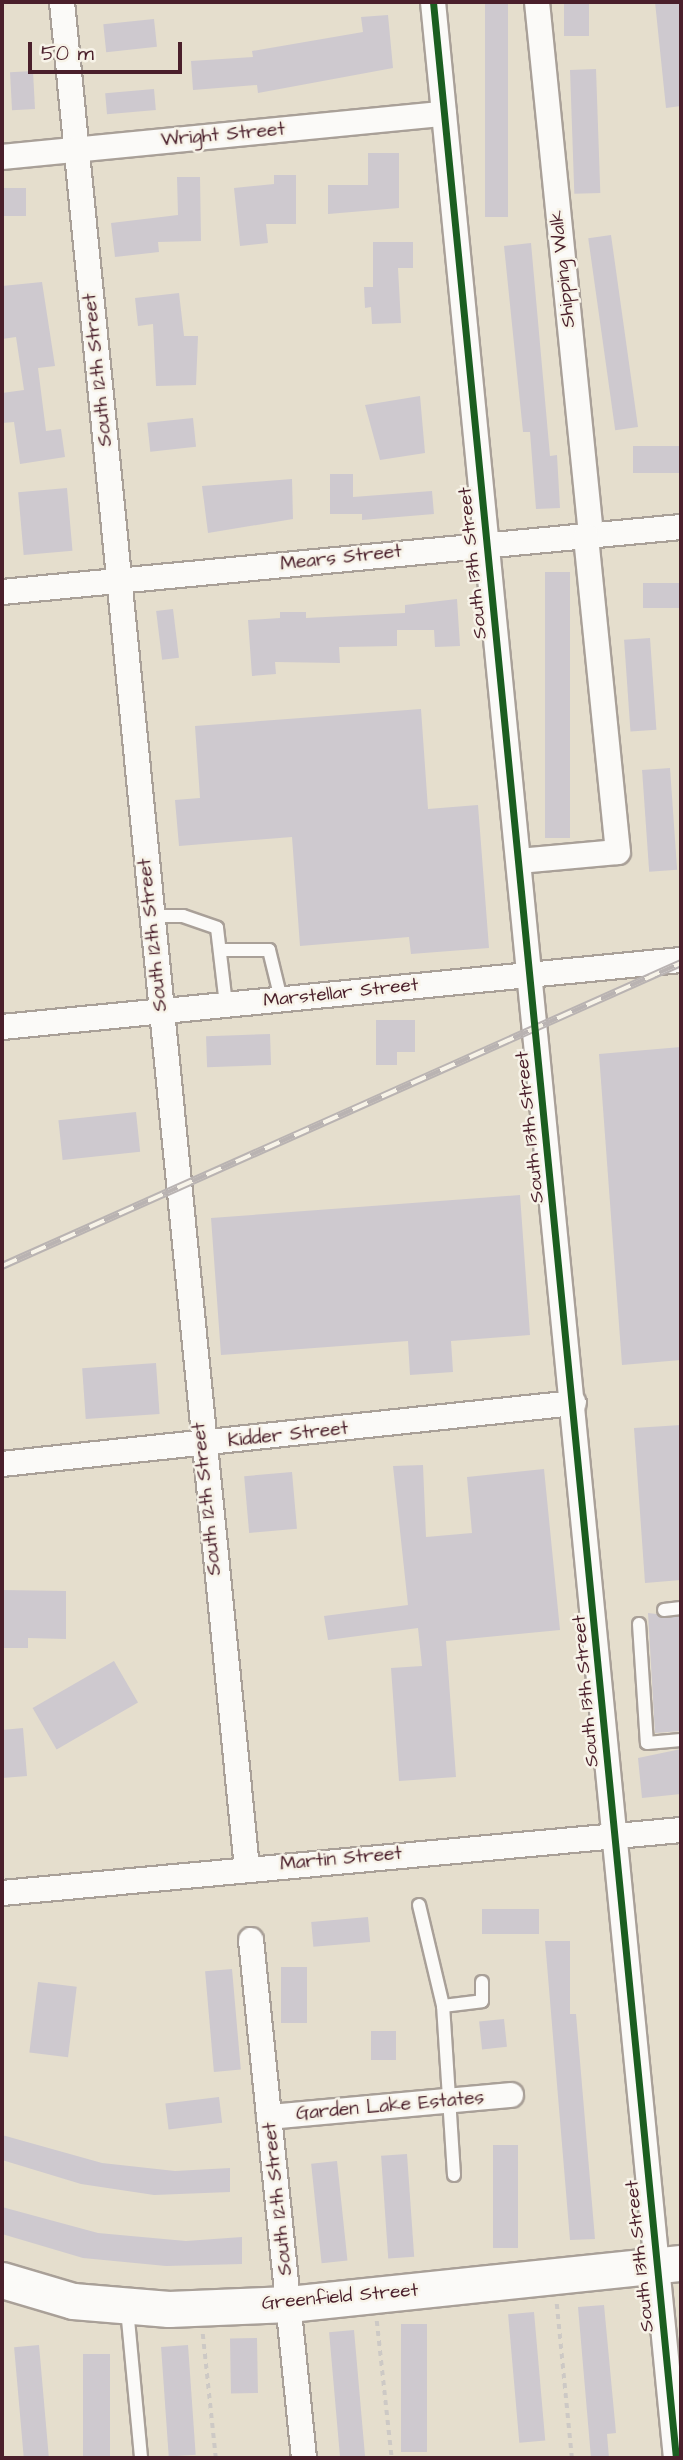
<!DOCTYPE html>
<style>
body{margin:0}
#map{position:relative;width:683px;height:2460px;overflow:hidden;background:#e5decd;font-family:"Architects Daughter",sans-serif}
div>[style]{position:absolute}
.building>*{inset:0;background:#cec9cf;transform-origin:0 0}
.path>*{height:3.5px;margin-top:-1.75px;transform-origin:0;background:repeating-linear-gradient(90deg,#cdc9c5 0 5px,transparent 0 10px)}
.roads{filter:drop-shadow(2px 0 #a9a098) drop-shadow(-2px 0 #a9a098) drop-shadow(0 2px #a9a098) drop-shadow(0 -2px #a9a098)}
.lane>*{height:12px;margin:-6px;padding:0 6px;transform-origin:6px;border-radius:6px;background:#fbfaf8}
.street>*{height:24px;margin:-12px;padding:0 12px;transform-origin:12px;border-radius:12px;background:#fbfaf8}
.secondary>*{height:35px;margin:-17.5px;padding:0 17.5px;transform-origin:17.5px;border-radius:17.5px;background:#fbfaf8}
.rail>*{height:8px;margin-top:-4px;transform-origin:0;background:repeating-linear-gradient(90deg,#f7f3e8 0 16px,#b9b3b2 0 32px);box-sizing:border-box;border-block:2px solid #b9b3b2}
.cycleway>*{height:7px;margin:-3.5px;padding:0 3.5px;transform-origin:3.5px;border-radius:3.5px;background:#1b5e20}
span{translate:-50% -50%;white-space:nowrap;text-align:center;line-height:1.15;-webkit-text-stroke:5px #f7f3e8;paint-order:stroke}
.street-label{font-size:19px;color:#4a1f2b}
.frame{position:absolute;inset:0;border:4px solid #4a1f2b;pointer-events:none}
.scale{position:absolute;left:28px;top:42px;width:154px;height:32px;box-sizing:border-box;border:4px solid #4a1f2b;border-top:0;padding-left:9px;font-size:21px;line-height:24px;white-space:nowrap;color:#4a1f2b;-webkit-text-stroke:5px #f7f3e8;paint-order:stroke}
</style>
<div id="map">
<div class="building">
<i style="left:485px;top:2px;width:23px;height:215px"></i>
<i style="left:564px;top:2px;width:25px;height:34px"></i>
<i style="clip-path:polygon(655px 2px,680px 2px,681px 106px,666px 108px)"></i>
<i style="clip-path:polygon(388px 15px,393px 68px,258px 93px,257px 85px,193px 90px,191px 61px,253px 57px,252px 51px,363px 32px,361px 17px)"></i>
<i style="left:154px;top:19px;width:28px;height:51px;rotate:84deg"></i>
<i style="left:596px;top:69px;width:124px;height:26px;rotate:88deg"></i>
<i style="left:33px;top:71px;width:38px;height:23px;rotate:87deg"></i>
<i style="left:154px;top:89px;width:21px;height:49px;rotate:85deg"></i>
<i style="clip-path:polygon(368px 153px,399px 153px,399px 208px,328px 214px,328px 185px,368px 185px)"></i>
<i style="clip-path:polygon(274px 175px,296px 175px,296px 224px,266px 224px,268px 243px,240px 246px,234px 188px,274px 184px)"></i>
<i style="clip-path:polygon(177px 177px,200px 177px,201px 241px,158px 242px,159px 252px,115px 257px,111px 223px,178px 215px)"></i>
<i style="left:2px;top:188px;width:24px;height:28px"></i>
<i style="left:611px;top:235px;width:194px;height:23px;rotate:82deg"></i>
<i style="clip-path:polygon(373px 242px,413px 242px,413px 268px,398px 268px,401px 323px,372px 324px,371px 307px,365px 308px,364px 287px,373px 287px)"></i>
<i style="clip-path:polygon(531px 243px,550px 456px,557px 455px,560px 508px,536px 509px,530px 432px,523px 432px,504px 246px)"></i>
<i style="clip-path:polygon(42px 282px,55px 366px,38px 368px,46px 431px,61px 429px,65px 457px,20px 464px,14px 422px,2px 423px,2px 393px,24px 390px,16px 337px,2px 339px,2px 286px)"></i>
<i style="clip-path:polygon(179px 293px,184px 336px,198px 336px,196px 385px,156px 386px,153px 324px,138px 326px,135px 298px)"></i>
<i style="clip-path:polygon(420px 396px,425px 453px,380px 460px,365px 405px)"></i>
<i style="left:193px;top:418px;width:29px;height:46px;rotate:84deg"></i>
<i style="left:681px;top:446px;width:27px;height:48px;rotate:90deg"></i>
<i style="clip-path:polygon(330px 474px,353px 474px,353px 497px,432px 491px,434px 514px,362px 520px,362px 514px,330px 514px)"></i>
<i style="clip-path:polygon(292px 479px,293px 519px,208px 533px,202px 486px)"></i>
<i style="left:67px;top:488px;width:63px;height:49px;rotate:85deg"></i>
<i style="left:545px;top:572px;width:25px;height:266px"></i>
<i style="left:681px;top:583px;width:25px;height:38px;rotate:90deg"></i>
<i style="clip-path:polygon(457px 599px,460px 646px,435px 647px,434px 630px,397px 630px,397px 646px,339px 647px,340px 663px,275px 662px,276px 674px,252px 676px,248px 620px,280px 618px,280px 612px,306px 612px,306px 618px,405px 613px,405px 605px)"></i>
<i style="left:173px;top:609px;width:49px;height:17px;rotate:83deg"></i>
<i style="left:650px;top:638px;width:92px;height:26px;rotate:86deg"></i>
<i style="clip-path:polygon(421px 709px,428px 809px,478px 805px,489px 948px,411px 954px,409px 937px,300px 946px,292px 837px,179px 846px,175px 800px,200px 798px,195px 726px)"></i>
<i style="left:670px;top:768px;width:102px;height:28px;rotate:86deg"></i>
<i style="clip-path:polygon(376px 1020px,415px 1020px,415px 1052px,397px 1052px,397px 1065px,376px 1065px)"></i>
<i style="left:270px;top:1034px;width:31px;height:64px;rotate:88deg"></i>
<i style="clip-path:polygon(681px 1047px,681px 1360px,622px 1365px,599px 1054px)"></i>
<i style="left:136px;top:1112px;width:40px;height:78px;rotate:84deg"></i>
<i style="clip-path:polygon(520px 1195px,530px 1335px,451px 1341px,453px 1372px,410px 1375px,408px 1341px,221px 1355px,211px 1218px)"></i>
<i style="left:156px;top:1363px;width:51px;height:74px;rotate:86deg"></i>
<i style="clip-path:polygon(681px 1425px,681px 1580px,645px 1583px,634px 1428px)"></i>
<i style="clip-path:polygon(423px 1465px,426px 1537px,472px 1533px,467px 1477px,544px 1469px,560px 1630px,446px 1641px,456px 1777px,399px 1781px,391px 1668px,422px 1666px,418px 1628px,328px 1640px,324px 1616px,408px 1605px,393px 1466px)"></i>
<i style="left:292px;top:1472px;width:57px;height:48px;rotate:85deg"></i>
<i style="clip-path:polygon(2px 1590px,66px 1591px,66px 1639px,28px 1638px,28px 1648px,2px 1648px)"></i>
<i style="clip-path:polygon(648px 1613px,681px 1617px,681px 1731px,655px 1733px)"></i>
<i style="left:114px;top:1661px;width:48px;height:94px;rotate:60deg"></i>
<i style="clip-path:polygon(23px 1728px,27px 1776px,2px 1778px,2px 1730px)"></i>
<i style="clip-path:polygon(681px 1749px,681px 1794px,642px 1798px,638px 1758px)"></i>
<i style="left:539px;top:1909px;width:25px;height:57px;rotate:90deg"></i>
<i style="left:368px;top:1917px;width:25px;height:57px;rotate:85deg"></i>
<i style="clip-path:polygon(545px 1941px,570px 1941px,570px 2014px,576px 2014px,595px 2239px,570px 2240px)"></i>
<i style="left:281px;top:1967px;width:26px;height:56px"></i>
<i style="left:232px;top:1969px;width:101px;height:27px;rotate:85deg"></i>
<i style="left:38px;top:1982px;width:39px;height:71px;rotate:7deg"></i>
<i style="left:504px;top:2019px;width:28px;height:25px;rotate:84deg"></i>
<i style="left:371px;top:2031px;width:25px;height:29px"></i>
<i style="left:219px;top:2097px;width:26px;height:54px;rotate:83deg"></i>
<i style="clip-path:polygon(2px 2135px,102px 2163px,175px 2171px,230px 2168px,230px 2192px,154px 2195px,81px 2184px,2px 2160px)"></i>
<i style="left:493px;top:2145px;width:25px;height:103px"></i>
<i style="left:407px;top:2154px;width:103px;height:26px;rotate:86deg"></i>
<i style="left:337px;top:2161px;width:100px;height:26px;rotate:84deg"></i>
<i style="clip-path:polygon(2px 2207px,98px 2233px,186px 2241px,242px 2237px,242px 2264px,166px 2266px,83px 2258px,2px 2234px)"></i>
<i style="clip-path:polygon(604px 2305px,616px 2433px,607px 2434px,609px 2458px,591px 2458px,578px 2307px)"></i>
<i style="left:534px;top:2312px;width:129px;height:26px;rotate:85deg"></i>
<i style="left:401px;top:2324px;width:26px;height:128px"></i>
<i style="left:354px;top:2330px;width:128px;height:25px;rotate:85deg"></i>
<i style="left:257px;top:2338px;width:55px;height:27px;rotate:89deg"></i>
<i style="left:39px;top:2345px;width:113px;height:25px;rotate:85deg"></i>
<i style="left:188px;top:2345px;width:110px;height:27px;rotate:86deg"></i>
<i style="left:83px;top:2354px;width:27px;height:104px"></i>
</div>
<div class="path">
<i style="left:557px;top:2304px;width:155px;rotate:84.4deg"></i>
<i style="left:377px;top:2321px;width:138px;rotate:83.8deg"></i>
<i style="left:203px;top:2334px;width:125px;rotate:84deg"></i>
</div>
<div class="roads">
<div class="lane">
<i style="left:151px;top:916px;width:32px"></i>
<i style="left:183px;top:916px;width:36px;rotate:19deg"></i>
<i style="left:217px;top:928px;width:78px;rotate:83.3deg"></i>
<i style="left:221px;top:950px;width:48px"></i>
<i style="left:269px;top:950px;width:50px;rotate:76.2deg"></i>
<i style="left:664px;top:1610px;width:17px;rotate:-7deg"></i>
<i style="left:639px;top:1624px;width:119px;rotate:86.2deg"></i>
<i style="left:647px;top:1743px;width:34px;rotate:-5deg"></i>
<i style="left:419px;top:1905px;width:104px;rotate:76.6deg"></i>
<i style="left:454px;top:2175px;width:169px;rotate:-93.7deg"></i>
<i style="left:443px;top:2006px;width:39px;rotate:-7deg"></i>
<i style="left:482px;top:2001px;width:19px;rotate:-90deg"></i>
<i style="left:127px;top:2309px;width:150px;rotate:84.6deg"></i>
</div>
<div class="street">
<i style="left:62px;top:2px;width:1874px;rotate:84.34deg"></i>
<i style="left:433px;top:2px;width:2468px;rotate:84.35deg"></i>
<i style="left:537px;top:2px;width:536px;rotate:84.21deg"></i>
<i style="left:2px;top:157px;width:444px;rotate:-5.6deg"></i>
<i style="left:2px;top:592px;width:682px;rotate:-5.47deg"></i>
<i style="left:519px;top:861px;width:99px;rotate:-5.2deg"></i>
<i style="left:618px;top:852px;width:318px;rotate:-95.8deg"></i>
<i style="left:2px;top:1027px;width:682px;rotate:-5.64deg"></i>
<i style="left:2px;top:1464px;width:575px;rotate:-6.09deg"></i>
<i style="left:2px;top:1893px;width:682px;rotate:-5.3deg"></i>
<i style="left:251px;top:1940px;width:521px;rotate:84.16deg"></i>
<i style="left:269px;top:2117px;width:243px;rotate:-5.2deg"></i>
</div>
<div class="secondary">
<i style="left:2px;top:2280px;width:74px;rotate:16.5deg"></i>
<i style="left:73px;top:2301px;width:96px;rotate:4.8deg"></i>
<i style="left:169px;top:2309px;width:120px;rotate:-2.4deg"></i>
<i style="left:289px;top:2304px;width:394px;rotate:-6deg"></i>
</div>
</div>
<div class="rail">
<i style="left:2px;top:1266px;width:744px;rotate:-24.05deg"></i>
</div>
<div class="cycleway">
<i style="left:433px;top:2px;width:2468px;rotate:84.35deg"></i>
</div>
<div class="street-label">
<span style="left:223px;top:135px;rotate:-5deg">Wright Street</span>
<span style="left:563px;top:269px;rotate:-96deg">Shipping Walk</span>
<span style="left:98px;top:370px;rotate:-96deg">South 12th Street</span>
<span style="left:341px;top:558px;rotate:-6deg">Mears Street</span>
<span style="left:473px;top:563px;rotate:-96deg">South 13th Street</span>
<span style="left:153px;top:935px;rotate:-96deg">South 12th Street</span>
<span style="left:341px;top:993px;rotate:-6deg">Marstellar Street</span>
<span style="left:530px;top:1127px;rotate:-96deg">South 13th Street</span>
<span style="left:288px;top:1435px;rotate:-6deg">Kidder Street</span>
<span style="left:207px;top:1499px;rotate:-96deg">South 12th Street</span>
<span style="left:586px;top:1691px;rotate:-95deg">South 13th Street</span>
<span style="left:341px;top:1859px;rotate:-5deg">Martin Street</span>
<span style="left:390px;top:2106px;rotate:-5deg">Garden Lake Estates</span>
<span style="left:278px;top:2199px;rotate:-96deg">South 12th Street</span>
<span style="left:640px;top:2256px;rotate:-96deg">South 13th Street</span>
<span style="left:340px;top:2297px;rotate:-5deg">Greenfield Street</span>
</div>
<div class="frame"></div>
<div class="scale">50 m</div>
</div>
